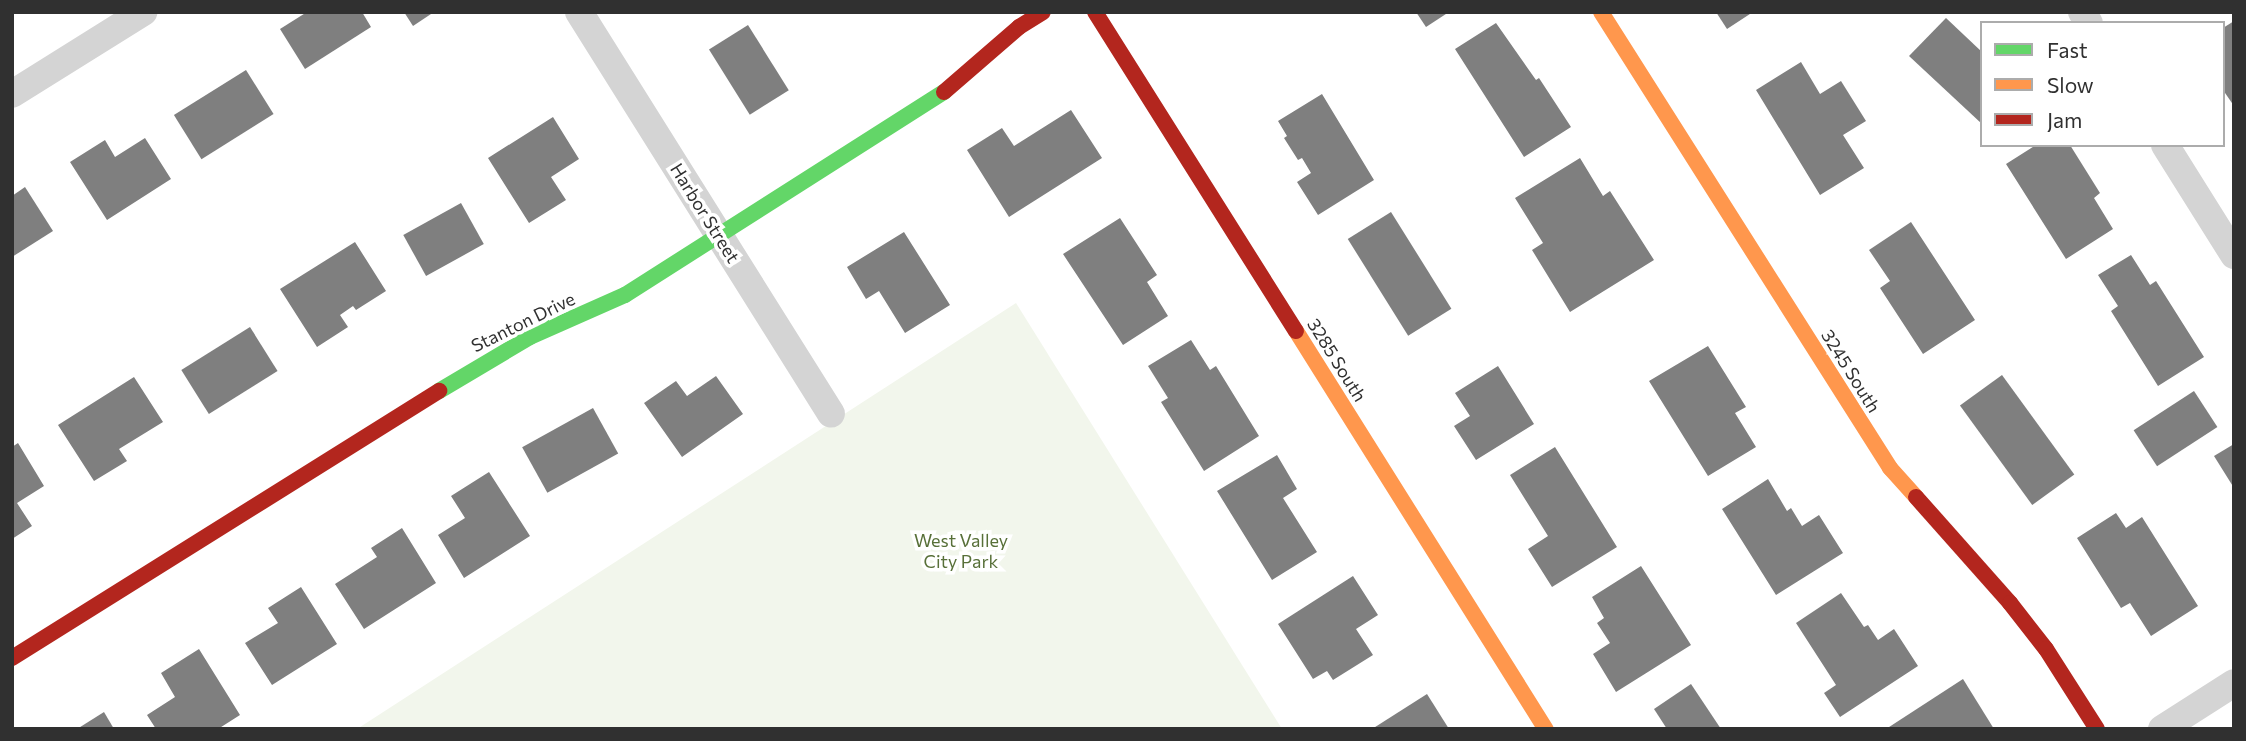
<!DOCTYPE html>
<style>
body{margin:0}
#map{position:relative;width:2246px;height:741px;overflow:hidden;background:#fff;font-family:Commissioner,sans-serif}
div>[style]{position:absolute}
.green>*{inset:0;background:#f2f6ec}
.building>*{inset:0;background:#7f7f7f;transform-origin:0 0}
.street>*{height:28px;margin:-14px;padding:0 14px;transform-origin:14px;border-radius:14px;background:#d4d4d4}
.fast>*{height:16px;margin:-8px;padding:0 8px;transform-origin:8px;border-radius:8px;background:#63d668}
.slow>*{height:16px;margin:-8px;padding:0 8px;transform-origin:8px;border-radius:8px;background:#ff974d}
.jam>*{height:16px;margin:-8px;padding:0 8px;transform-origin:8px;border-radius:8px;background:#b3261e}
span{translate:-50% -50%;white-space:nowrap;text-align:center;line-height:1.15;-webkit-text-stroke:7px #fff;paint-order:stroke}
.street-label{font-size:18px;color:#303030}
.park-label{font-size:18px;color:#587039}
.frame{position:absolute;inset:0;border:14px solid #303030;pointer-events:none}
.legend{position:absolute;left:1980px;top:21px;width:245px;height:126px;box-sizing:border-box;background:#fff;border:2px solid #acacac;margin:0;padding:9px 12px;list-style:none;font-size:21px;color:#303030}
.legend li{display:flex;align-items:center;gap:14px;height:35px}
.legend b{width:35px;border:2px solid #acacac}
</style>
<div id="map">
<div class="green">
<i style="clip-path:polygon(1016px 303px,1282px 729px,357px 729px,391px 707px)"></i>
</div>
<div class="building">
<i style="clip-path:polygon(307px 12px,362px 12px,371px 27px,305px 69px,280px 29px)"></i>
<i style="clip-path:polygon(404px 12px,434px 12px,413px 26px)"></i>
<i style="clip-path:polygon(1416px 12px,1449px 12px,1426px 27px)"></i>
<i style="clip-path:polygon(1716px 12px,1753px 12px,1727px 29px)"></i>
<i style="clip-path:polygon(1946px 18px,1982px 52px,1982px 124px,1909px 56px)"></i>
<i style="clip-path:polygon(2234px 21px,2234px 106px,2223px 90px,2223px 28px)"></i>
<i style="clip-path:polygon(1496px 23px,1536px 80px,1539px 78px,1571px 127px,1524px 157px,1455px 49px)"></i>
<i style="left:748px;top:25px;width:77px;height:46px;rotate:58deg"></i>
<i style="clip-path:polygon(1801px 62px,1820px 94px,1841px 81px,1866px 121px,1843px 135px,1864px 168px,1820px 195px,1756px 90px)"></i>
<i style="left:246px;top:70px;width:52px;height:85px;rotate:58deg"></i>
<i style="clip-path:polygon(1322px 94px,1374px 180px,1318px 215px,1297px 182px,1311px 173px,1302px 158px,1298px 160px,1284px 138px,1287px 136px,1278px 121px)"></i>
<i style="clip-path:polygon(1071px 110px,1102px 158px,1009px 217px,967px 150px,1002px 128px,1014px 146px)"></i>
<i style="clip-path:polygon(553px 117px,579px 159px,551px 177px,566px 200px,529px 223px,488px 158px)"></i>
<i style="clip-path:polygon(145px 138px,171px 179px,107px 220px,70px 162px,105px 140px,115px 157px)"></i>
<i style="clip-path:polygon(2036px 145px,2070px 145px,2100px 193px,2094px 198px,2113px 229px,2066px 259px,2006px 164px)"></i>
<i style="clip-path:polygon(1580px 158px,1603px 196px,1610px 191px,1654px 260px,1570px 312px,1532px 250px,1543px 243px,1515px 198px)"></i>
<i style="clip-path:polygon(25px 187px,53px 231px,12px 257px,12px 196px)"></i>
<i style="left:461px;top:203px;width:47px;height:66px;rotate:61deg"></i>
<i style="left:1391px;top:212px;width:114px;height:51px;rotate:58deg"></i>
<i style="clip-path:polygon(1120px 218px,1157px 275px,1147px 282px,1168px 316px,1123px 345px,1063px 254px)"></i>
<i style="clip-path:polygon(1911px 222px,1975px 320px,1923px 354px,1880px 288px,1890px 281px,1869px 250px)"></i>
<i style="clip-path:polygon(904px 232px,950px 305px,905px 333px,879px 291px,866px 299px,847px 267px)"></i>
<i style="clip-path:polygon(355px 242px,386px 291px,356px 310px,353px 306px,340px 315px,348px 327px,317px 347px,280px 289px)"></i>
<i style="clip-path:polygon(2131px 255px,2150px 285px,2156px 281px,2204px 357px,2158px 386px,2111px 311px,2118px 306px,2098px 275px)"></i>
<i style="left:250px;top:327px;width:52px;height:81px;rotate:58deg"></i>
<i style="clip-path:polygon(1191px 340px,1210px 370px,1216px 366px,1259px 436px,1204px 471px,1161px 402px,1168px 398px,1148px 366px)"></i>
<i style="clip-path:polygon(1708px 346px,1746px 407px,1735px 413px,1756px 447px,1708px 476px,1649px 381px)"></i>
<i style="clip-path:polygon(1498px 366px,1534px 424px,1476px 460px,1454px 426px,1470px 416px,1455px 393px)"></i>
<i style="left:2002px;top:375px;width:123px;height:52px;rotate:54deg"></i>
<i style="clip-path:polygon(716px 376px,743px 414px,682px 457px,644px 403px,676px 381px,687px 396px)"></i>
<i style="clip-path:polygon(134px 377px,163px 422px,119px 449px,127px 461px,94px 481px,58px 425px)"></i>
<i style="left:2194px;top:391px;width:43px;height:72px;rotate:57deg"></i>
<i style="left:593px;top:408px;width:52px;height:81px;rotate:61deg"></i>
<i style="clip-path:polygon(18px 443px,44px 486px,17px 503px,32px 526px,12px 539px,12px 447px)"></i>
<i style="clip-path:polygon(2234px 444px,2234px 488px,2214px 456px)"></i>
<i style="clip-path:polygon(1555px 447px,1617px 547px,1552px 587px,1528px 549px,1548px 536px,1510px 475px)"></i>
<i style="clip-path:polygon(1277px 455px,1297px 489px,1283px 498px,1317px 552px,1272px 580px,1217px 491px)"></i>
<i style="clip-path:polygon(489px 472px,530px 536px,464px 578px,438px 535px,465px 518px,451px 496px)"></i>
<i style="clip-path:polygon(1768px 479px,1787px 511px,1791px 508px,1802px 526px,1819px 515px,1843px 553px,1776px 595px,1722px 509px)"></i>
<i style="clip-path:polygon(2116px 513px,2126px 528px,2142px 517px,2198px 606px,2151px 636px,2130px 603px,2121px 608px,2077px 538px)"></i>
<i style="clip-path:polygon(402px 528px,436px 583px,364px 629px,335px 584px,377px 557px,371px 548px)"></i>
<i style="clip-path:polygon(1641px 566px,1691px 645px,1616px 692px,1593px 654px,1610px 643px,1597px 623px,1604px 618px,1592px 597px)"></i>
<i style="clip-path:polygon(1353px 576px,1378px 615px,1356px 629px,1373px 655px,1333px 680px,1327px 671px,1313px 679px,1278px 624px)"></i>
<i style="clip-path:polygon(301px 587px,337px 644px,272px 685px,245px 643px,278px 623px,268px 608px)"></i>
<i style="clip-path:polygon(1841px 593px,1864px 627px,1868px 625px,1878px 640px,1894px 629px,1918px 666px,1840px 717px,1824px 693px,1836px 685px,1796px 623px)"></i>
<i style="clip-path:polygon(199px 649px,240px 715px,218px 729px,156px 729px,147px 715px,175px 697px,161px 673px)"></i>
<i style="clip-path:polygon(1963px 679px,1994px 729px,1886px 729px)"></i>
<i style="clip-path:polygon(1691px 684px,1721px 729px,1667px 729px,1654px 709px)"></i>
<i style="clip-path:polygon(1427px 694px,1449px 729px,1372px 729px)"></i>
<i style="clip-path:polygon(104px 712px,114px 729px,77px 729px)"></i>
</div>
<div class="street">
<i style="left:579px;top:12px;width:474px;rotate:57.9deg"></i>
<i style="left:2082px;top:12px;width:13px;rotate:58deg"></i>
<i style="left:12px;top:94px;width:155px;rotate:-32deg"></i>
<i style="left:2165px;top:145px;width:130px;rotate:57.9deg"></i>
<i style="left:2162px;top:729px;width:85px;rotate:-32.6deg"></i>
</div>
<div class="fast">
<i style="left:439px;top:391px;width:106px;rotate:-30.7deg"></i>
<i style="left:530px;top:337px;width:104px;rotate:-23.9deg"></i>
<i style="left:625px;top:295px;width:378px;rotate:-32.5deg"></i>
</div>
<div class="slow">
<i style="left:1601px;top:12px;width:540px;rotate:57.63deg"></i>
<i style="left:1890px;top:468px;width:39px;rotate:48deg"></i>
<i style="left:1296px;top:331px;width:470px;rotate:57.9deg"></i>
</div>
<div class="jam">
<i style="left:1095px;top:12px;width:377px;rotate:57.8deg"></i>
<i style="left:944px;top:92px;width:99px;rotate:-40.9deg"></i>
<i style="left:1019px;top:27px;width:28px;rotate:-32deg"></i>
<i style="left:1916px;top:497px;width:142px;rotate:48.4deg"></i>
<i style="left:2010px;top:603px;width:58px;rotate:52deg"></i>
<i style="left:2046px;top:649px;width:95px;rotate:57.5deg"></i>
<i style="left:12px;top:658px;width:504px;rotate:-32.02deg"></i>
</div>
<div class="street-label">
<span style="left:705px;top:213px;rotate:58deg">Harbor Street</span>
<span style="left:523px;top:322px;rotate:-26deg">Stanton Drive</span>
<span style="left:1337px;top:360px;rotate:58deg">3285 South</span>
<span style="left:1851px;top:371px;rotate:58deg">3245 South</span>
</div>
<div class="park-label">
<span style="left:961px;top:551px">West Valley<br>City Park</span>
</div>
<div class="frame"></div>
<ul class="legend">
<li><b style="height:9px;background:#63d668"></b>Fast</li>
<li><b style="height:9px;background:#ff974d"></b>Slow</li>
<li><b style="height:9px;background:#b3261e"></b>Jam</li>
</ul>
</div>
